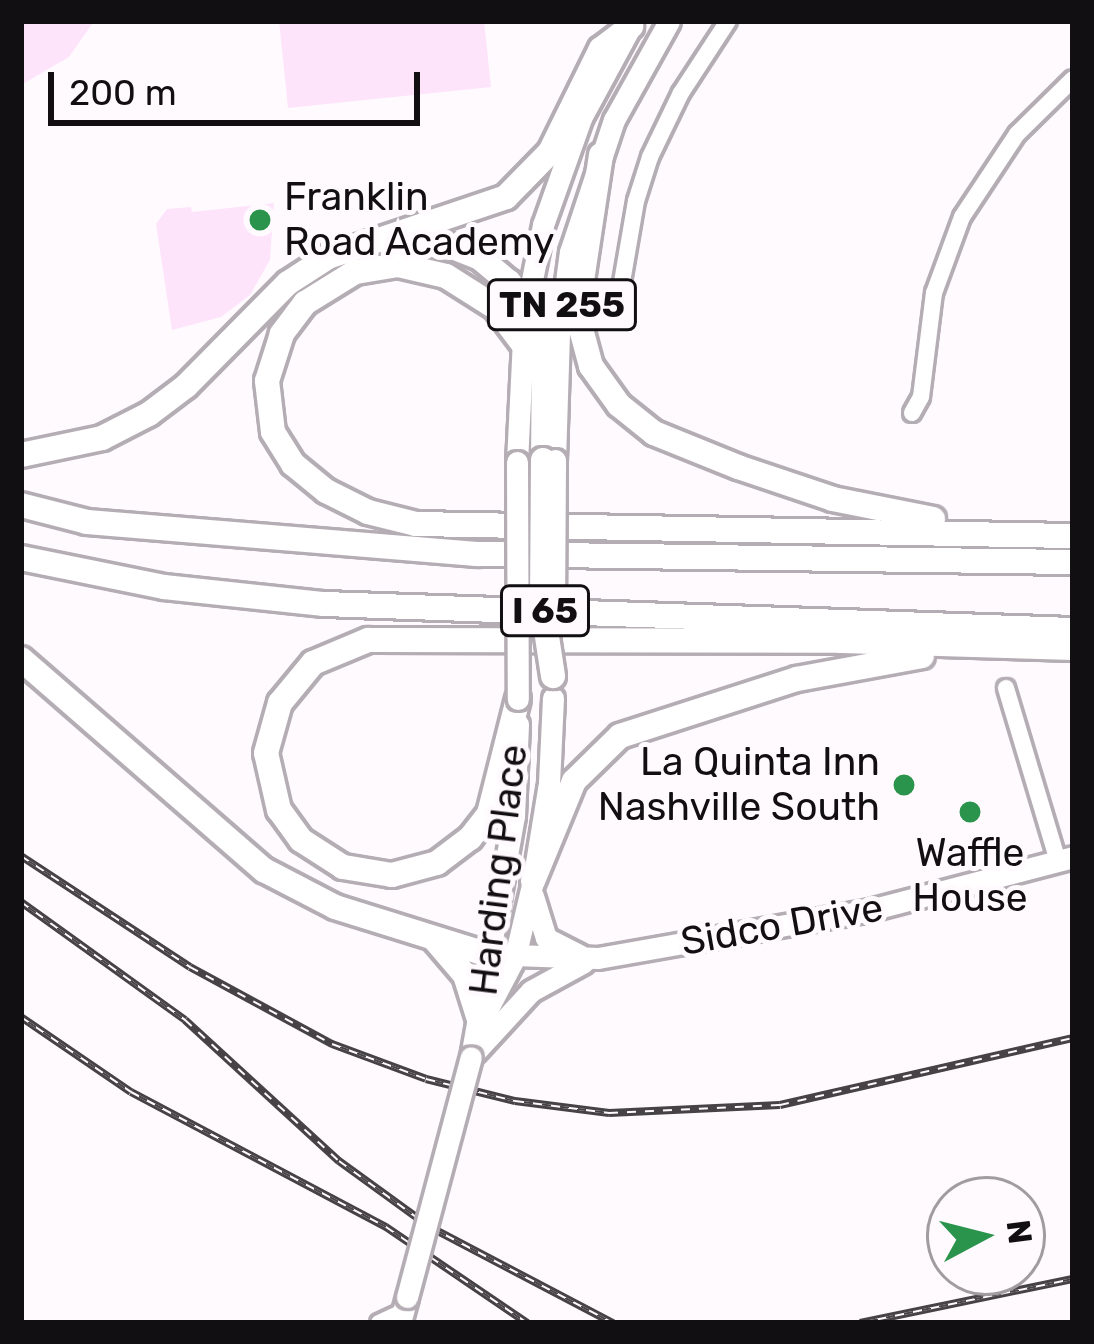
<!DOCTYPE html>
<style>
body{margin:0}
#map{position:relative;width:1094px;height:1344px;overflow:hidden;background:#fffafe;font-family:Rubik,sans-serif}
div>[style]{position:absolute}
.green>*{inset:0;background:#fee4fb}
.roads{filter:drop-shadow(3px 0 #b5adb4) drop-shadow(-3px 0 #b5adb4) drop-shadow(0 3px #b5adb4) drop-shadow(0 -3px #b5adb4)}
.minor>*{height:16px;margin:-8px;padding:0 8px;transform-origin:8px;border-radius:8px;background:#fff}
.major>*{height:21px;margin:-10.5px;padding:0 10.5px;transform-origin:10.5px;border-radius:10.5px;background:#fff}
.highway>*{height:24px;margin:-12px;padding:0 12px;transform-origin:12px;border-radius:12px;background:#fff}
.rail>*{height:8px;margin-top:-4px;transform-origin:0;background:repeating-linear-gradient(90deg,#fffafe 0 9px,#464346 0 18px);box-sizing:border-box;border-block:3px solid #464346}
.bridges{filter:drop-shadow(3px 0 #b5adb4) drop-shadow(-3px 0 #b5adb4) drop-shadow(0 3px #b5adb4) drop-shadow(0 -3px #b5adb4)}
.major-bridge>*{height:21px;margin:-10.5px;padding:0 10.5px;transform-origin:10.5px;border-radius:10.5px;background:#fff}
.highway-bridge>*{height:24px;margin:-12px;padding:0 12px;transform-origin:12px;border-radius:12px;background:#fff}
.dots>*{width:33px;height:33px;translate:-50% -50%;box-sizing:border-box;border:6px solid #fffafe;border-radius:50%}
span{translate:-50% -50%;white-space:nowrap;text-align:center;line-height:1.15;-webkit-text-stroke:10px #fffafe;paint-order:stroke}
.shield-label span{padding:3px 9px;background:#fffafe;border:3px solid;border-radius:9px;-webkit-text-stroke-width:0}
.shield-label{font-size:36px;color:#120f12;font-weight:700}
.poi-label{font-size:39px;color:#120f12}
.left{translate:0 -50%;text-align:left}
.right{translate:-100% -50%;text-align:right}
.street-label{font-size:39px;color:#120f12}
.frame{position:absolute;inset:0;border:24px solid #120f12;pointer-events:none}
.north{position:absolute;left:926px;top:1176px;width:120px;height:120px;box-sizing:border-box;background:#fffafe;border:3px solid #a09ca0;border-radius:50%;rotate:83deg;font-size:33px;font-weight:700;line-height:48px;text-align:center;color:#120f12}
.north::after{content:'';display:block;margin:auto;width:42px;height:54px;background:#2b944c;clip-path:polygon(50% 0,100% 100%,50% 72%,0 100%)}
.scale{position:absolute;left:48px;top:72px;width:372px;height:54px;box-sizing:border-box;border:6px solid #120f12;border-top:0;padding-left:15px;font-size:36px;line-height:42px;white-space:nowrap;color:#120f12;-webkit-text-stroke:9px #fffafe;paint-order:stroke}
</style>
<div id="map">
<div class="green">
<i style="clip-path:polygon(21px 21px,94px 21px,69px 57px,21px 85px)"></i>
<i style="clip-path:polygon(279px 21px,484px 21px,491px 87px,288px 108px)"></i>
<i style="clip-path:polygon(274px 203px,270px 260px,250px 295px,221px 317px,172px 330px,156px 224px,167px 209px,191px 207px,192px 212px)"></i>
</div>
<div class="roads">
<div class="minor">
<i style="left:617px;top:311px;width:112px;rotate:-80.2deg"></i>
<i style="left:636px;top:201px;width:46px;rotate:-72.3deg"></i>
<i style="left:650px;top:157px;width:71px;rotate:-64.2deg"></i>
<i style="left:681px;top:93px;width:86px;rotate:-56.9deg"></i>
<i style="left:912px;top:413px;width:18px;rotate:-61deg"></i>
<i style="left:921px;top:397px;width:105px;rotate:-82.9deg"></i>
<i style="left:934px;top:293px;width:81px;rotate:-69.8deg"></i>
<i style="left:962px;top:217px;width:100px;rotate:-56.5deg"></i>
<i style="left:1017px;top:134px;width:78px;rotate:-44.5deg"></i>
<i style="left:1006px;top:688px;width:181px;rotate:73.3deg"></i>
<i style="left:379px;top:1323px;width:26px;rotate:-25deg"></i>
</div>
<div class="major">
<i style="left:555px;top:460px;width:126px;rotate:-88.2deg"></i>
<i style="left:559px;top:334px;width:83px;rotate:-82.4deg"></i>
<i style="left:570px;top:252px;width:139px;rotate:-71.6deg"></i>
<i style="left:614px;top:120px;width:113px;rotate:-60.9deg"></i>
<i style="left:517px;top:462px;width:142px;rotate:-87.2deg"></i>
<i style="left:524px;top:320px;width:97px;rotate:-78.7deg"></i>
<i style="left:543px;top:225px;width:114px;rotate:-70.4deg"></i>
<i style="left:581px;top:118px;width:99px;rotate:-61.6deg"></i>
<i style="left:533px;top:896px;width:44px;rotate:72.8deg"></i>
<i style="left:546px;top:938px;width:38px;rotate:27deg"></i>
<i style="left:486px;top:954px;width:112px;rotate:2deg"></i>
<i style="left:598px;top:958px;width:276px;rotate:-10deg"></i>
<i style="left:870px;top:910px;width:210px;rotate:-14.6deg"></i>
<i style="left:486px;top:1012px;width:62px;rotate:-62.2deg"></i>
<i style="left:515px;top:957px;width:78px;rotate:-76.7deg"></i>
<i style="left:533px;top:881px;width:99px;rotate:-80.7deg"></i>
<i style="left:549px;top:783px;width:85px;rotate:-87.3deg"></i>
<i style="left:475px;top:1052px;width:83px;rotate:-47.4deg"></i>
<i style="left:531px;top:991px;width:60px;rotate:-28.7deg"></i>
<i style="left:471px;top:1057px;width:245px;rotate:-79.9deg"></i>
<i style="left:514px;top:816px;width:92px;rotate:-87.5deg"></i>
<i style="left:400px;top:1323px;width:27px;rotate:-75deg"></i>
</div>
<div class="highway">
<i style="left:601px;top:155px;width:161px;rotate:98.6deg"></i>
<i style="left:577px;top:314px;width:54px;rotate:74.9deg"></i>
<i style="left:591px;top:366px;width:48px;rotate:54.3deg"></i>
<i style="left:619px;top:405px;width:45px;rotate:38.7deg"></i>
<i style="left:654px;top:433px;width:91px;rotate:22deg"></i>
<i style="left:738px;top:467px;width:100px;rotate:18.6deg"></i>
<i style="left:833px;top:499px;width:102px;rotate:11.3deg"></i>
<i style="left:402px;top:238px;width:38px;rotate:6deg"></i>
<i style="left:440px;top:242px;width:43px;rotate:21.8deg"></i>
<i style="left:480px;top:258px;width:38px;rotate:40deg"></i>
<i style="left:509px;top:282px;width:43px;rotate:52.6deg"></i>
<i style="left:535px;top:316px;width:34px;rotate:75deg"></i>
<i style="left:544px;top:349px;width:111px;rotate:90.5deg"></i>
<i style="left:523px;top:344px;width:46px;rotate:-127.1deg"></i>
<i style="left:495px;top:307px;width:58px;rotate:-147.7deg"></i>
<i style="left:446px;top:276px;width:49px;rotate:-167.1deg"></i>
<i style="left:398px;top:265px;width:44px;rotate:170.8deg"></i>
<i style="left:355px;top:272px;width:59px;rotate:148.2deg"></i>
<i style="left:305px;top:303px;width:39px;rotate:127deg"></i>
<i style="left:282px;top:334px;width:49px;rotate:107.7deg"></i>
<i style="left:267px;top:381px;width:51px;rotate:83.3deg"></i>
<i style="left:273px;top:432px;width:38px;rotate:58deg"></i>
<i style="left:293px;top:464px;width:43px;rotate:39.3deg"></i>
<i style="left:326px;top:491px;width:47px;rotate:26.6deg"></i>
<i style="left:368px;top:512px;width:49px;rotate:14deg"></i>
<i style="left:416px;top:524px;width:657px;rotate:1.05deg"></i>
<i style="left:21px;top:455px;width:83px;rotate:-11.9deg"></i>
<i style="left:102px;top:438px;width:53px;rotate:-27.1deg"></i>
<i style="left:149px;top:414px;width:46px;rotate:-37.1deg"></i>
<i style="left:186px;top:386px;width:145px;rotate:-45.3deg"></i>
<i style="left:288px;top:283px;width:48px;rotate:-33deg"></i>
<i style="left:328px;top:257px;width:188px;rotate:-18.6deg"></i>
<i style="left:506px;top:197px;width:63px;rotate:-45.6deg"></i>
<i style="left:550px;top:152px;width:115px;rotate:-63.7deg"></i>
<i style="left:601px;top:49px;width:38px;rotate:-37deg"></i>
<i style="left:21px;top:505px;width:68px;rotate:14.4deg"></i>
<i style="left:87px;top:522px;width:391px;rotate:4.7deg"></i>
<i style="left:477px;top:554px;width:596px;rotate:0.77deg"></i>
<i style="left:21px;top:558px;width:146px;rotate:11.5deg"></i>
<i style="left:164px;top:587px;width:161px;rotate:6.1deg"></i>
<i style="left:324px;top:604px;width:749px;rotate:1.99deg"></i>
<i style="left:21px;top:659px;width:322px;rotate:41deg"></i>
<i style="left:264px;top:870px;width:80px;rotate:27.5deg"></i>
<i style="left:335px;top:907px;width:158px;rotate:17.3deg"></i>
<i style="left:518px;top:699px;width:119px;rotate:104.2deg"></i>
<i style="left:489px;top:814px;width:31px;rotate:128deg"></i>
<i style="left:470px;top:838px;width:41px;rotate:142.9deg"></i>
<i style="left:437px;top:863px;width:47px;rotate:165.1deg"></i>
<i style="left:392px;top:875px;width:50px;rotate:-170.7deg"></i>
<i style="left:343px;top:867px;width:50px;rotate:-147.3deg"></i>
<i style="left:301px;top:840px;width:37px;rotate:-126deg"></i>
<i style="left:279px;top:810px;width:58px;rotate:-102.8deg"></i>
<i style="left:266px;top:753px;width:52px;rotate:-74.4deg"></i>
<i style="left:280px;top:703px;width:52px;rotate:-50.5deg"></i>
<i style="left:313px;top:663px;width:60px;rotate:-22.7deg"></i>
<i style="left:368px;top:640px;width:473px;rotate:0.1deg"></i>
<i style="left:841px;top:641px;width:232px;rotate:1.7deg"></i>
<i style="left:533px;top:881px;width:108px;rotate:-67.7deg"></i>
<i style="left:574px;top:781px;width:64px;rotate:-44.4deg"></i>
<i style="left:620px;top:736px;width:186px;rotate:-17.9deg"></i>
<i style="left:797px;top:679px;width:127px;rotate:-10.4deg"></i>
<i style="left:435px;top:940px;width:46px;rotate:49.4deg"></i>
<i style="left:465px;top:975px;width:50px;rotate:72.6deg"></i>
</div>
</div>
<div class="rail">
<i style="left:21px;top:856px;width:202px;rotate:33.3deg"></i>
<i style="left:190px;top:967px;width:162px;rotate:28.5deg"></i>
<i style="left:332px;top:1044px;width:100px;rotate:20.4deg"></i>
<i style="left:426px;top:1079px;width:92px;rotate:13.9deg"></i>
<i style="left:515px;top:1101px;width:95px;rotate:7.3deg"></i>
<i style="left:609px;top:1113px;width:171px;rotate:-2.7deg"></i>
<i style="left:780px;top:1105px;width:301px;rotate:-12.9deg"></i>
<i style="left:21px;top:902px;width:202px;rotate:35.7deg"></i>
<i style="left:185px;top:1020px;width:209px;rotate:42.5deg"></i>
<i style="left:339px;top:1161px;width:112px;rotate:36deg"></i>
<i style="left:430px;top:1227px;width:207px;rotate:27.7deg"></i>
<i style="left:21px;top:1017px;width:133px;rotate:34.3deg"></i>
<i style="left:131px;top:1092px;width:289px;rotate:27.9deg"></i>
<i style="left:386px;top:1227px;width:171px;rotate:34.2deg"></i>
<i style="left:860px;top:1323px;width:217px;rotate:-11.7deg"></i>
</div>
<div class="bridges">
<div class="major-bridge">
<i style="left:517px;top:462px;width:237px;rotate:89.8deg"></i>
<i style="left:554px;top:608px;width:148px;rotate:-89.6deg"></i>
<i style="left:407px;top:1297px;width:248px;rotate:-75.1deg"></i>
</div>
<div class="highway-bridge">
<i style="left:543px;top:460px;width:144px;rotate:90.4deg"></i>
<i style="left:542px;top:604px;width:73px;rotate:81.3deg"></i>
</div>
</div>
<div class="dots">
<i style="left:260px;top:220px;background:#2b944c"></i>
<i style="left:904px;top:785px;background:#2b944c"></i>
<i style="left:970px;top:812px;background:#2b944c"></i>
</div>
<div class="shield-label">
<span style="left:562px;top:305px">TN 255</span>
<span style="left:545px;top:611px">I 65</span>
</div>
<div class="poi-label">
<span class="left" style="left:284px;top:220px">Franklin<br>Road Academy</span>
<span class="right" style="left:880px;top:785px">La Quinta Inn<br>Nashville South</span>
<span style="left:970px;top:876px">Waffle<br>House</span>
</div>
<div class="street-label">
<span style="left:499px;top:870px;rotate:-83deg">Harding Place</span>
<span style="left:782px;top:925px;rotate:-10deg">Sidco Drive</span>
</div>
<div class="frame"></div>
<div class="north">N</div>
<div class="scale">200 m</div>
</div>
